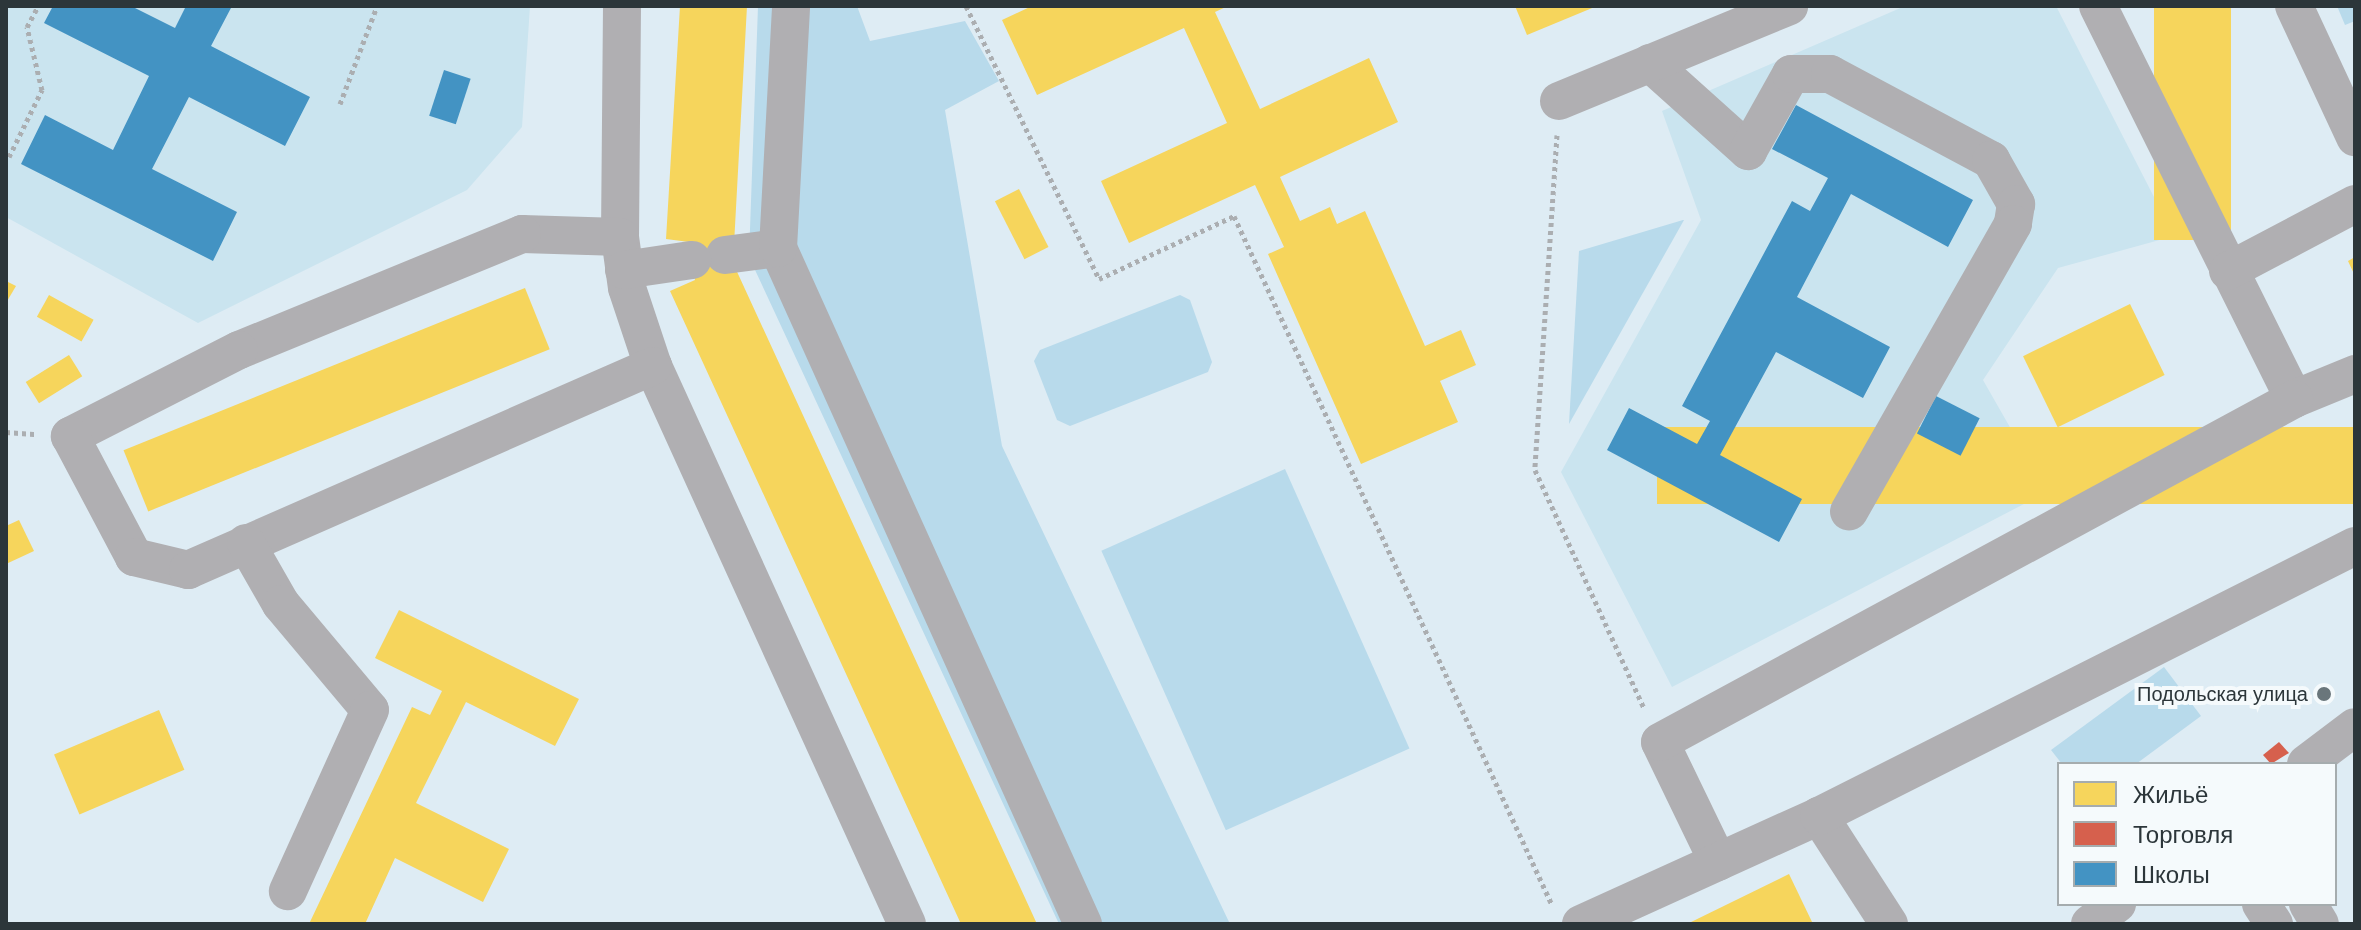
<!DOCTYPE html>
<meta charset="utf-8">
<style>
body{margin:0}
#map{position:relative;width:2361px;height:930px;overflow:hidden;background:#deecf4;font-family:"DM Sans",sans-serif}
div>[style]{position:absolute}
.built>*{inset:0;background:#cae4ef}
.green>*{inset:0;background:#b8daeb;transform-origin:0 0}
.homes>*{inset:0;background:#f6d55c;transform-origin:0 0}
.shops>*{inset:0;background:#d6604d}
.schools>*{inset:0;background:#4393c3;transform-origin:0 0}
.path>*{height:5px;margin-top:-2.5px;transform-origin:0;background:repeating-linear-gradient(90deg,#abaeb1 0 4px,transparent 0 8px)}
.minor>*{height:38px;margin:-19px;padding:0 19px;transform-origin:19px;border-radius:19px;background:#b0afb2}
.dots>*{width:22px;height:22px;translate:-50% -50%;box-sizing:border-box;border:4px solid #f5fafc;border-radius:50%}
span{translate:-50% -50%;white-space:nowrap;text-align:center;line-height:1.15;-webkit-text-stroke:8px #f5fafc;paint-order:stroke}
.poi-label{font-size:20px;color:#2c363a}
.right{translate:-100% -50%;text-align:right}
.frame{position:absolute;inset:0;border:8px solid #2c363a;pointer-events:none}
.legend{position:absolute;left:2057px;top:762px;width:280px;height:144px;box-sizing:border-box;background:#f5fafc;border:2px solid #a5acae;margin:0;padding:10px 14px;list-style:none;font-size:24px;color:#2c363a}
.legend li{display:flex;align-items:center;gap:16px;height:40px}
.legend b{width:40px;border:2px solid #a5acae}
</style>
<div id="map">
<div class="built">
<i style="clip-path:polygon(6px 6px,530px 6px,522px 127px,467px 190px,198px 323px,6px 217px)"></i>
<i style="clip-path:polygon(1905px 6px,2056px 6px,2174px 236px,2058px 268px,1983px 380px,2047px 492px,1672px 687px,1561px 472px,1701px 220px,1662px 111px)"></i>
</div>
<div class="green">
<i style="clip-path:polygon(758px 6px,857px 6px,870px 41px,965px 21px,999px 81px,945px 110px,1002px 446px,1230px 924px,1059px 924px,749px 257px)"></i>
<i style="clip-path:polygon(2337px 6px,2355px 6px,2355px 21px,2345px 25px)"></i>
<i style="clip-path:polygon(1683px 220px,1684px 220px,1569px 424px,1579px 251px)"></i>
<i style="clip-path:polygon(1180px 295px,1190px 300px,1212px 362px,1208px 372px,1070px 426px,1057px 420px,1034px 361px,1040px 350px)"></i>
<i style="left:1285px;top:469px;width:306px;height:201px;rotate:66deg"></i>
<i style="clip-path:polygon(2164px 667px,2201px 716px,2136px 764px,2062px 764px,2051px 750px)"></i>
</div>
<div class="homes">
<i style="clip-path:polygon(680px 6px,747px 6px,733px 263px,1037px 924px,961px 924px,670px 291px,695px 280px,689px 242px,666px 239px)"></i>
<i style="clip-path:polygon(1032px 6px,1228px 6px,1215px 12px,1260px 109px,1369px 58px,1398px 122px,1280px 177px,1300px 221px,1330px 207px,1337px 224px,1365px 211px,1425px 346px,1461px 330px,1476px 365px,1440px 381px,1458px 422px,1361px 464px,1268px 254px,1284px 247px,1255px 185px,1129px 243px,1101px 181px,1227px 123px,1184px 28px,1037px 95px,1002px 20px)"></i>
<i style="clip-path:polygon(1515px 6px,1597px 6px,1527px 35px)"></i>
<i style="left:2154px;top:6px;width:77px;height:234px"></i>
<i style="left:1019px;top:189px;width:65px;height:27px;rotate:63deg"></i>
<i style="clip-path:polygon(2355px 257px,2355px 276px,2348px 261px)"></i>
<i style="clip-path:polygon(6px 281px,16px 286px,6px 303px)"></i>
<i style="left:525px;top:288px;width:66px;height:433px;rotate:68deg"></i>
<i style="left:49px;top:295px;width:51px;height:25px;rotate:29deg"></i>
<i style="left:2130px;top:304px;width:79px;height:119px;rotate:64deg"></i>
<i style="left:69px;top:355px;width:25px;height:51px;rotate:58deg"></i>
<i style="left:2355px;top:427px;width:77px;height:698px;rotate:90deg"></i>
<i style="clip-path:polygon(19px 520px,34px 551px,6px 564px,6px 526px)"></i>
<i style="clip-path:polygon(399px 610px,579px 699px,555px 746px,466px 702px,416px 803px,509px 849px,483px 902px,395px 858px,365px 924px,309px 924px,412px 707px,430px 715px,442px 691px,375px 658px)"></i>
<i style="left:159px;top:710px;width:65px;height:114px;rotate:67deg"></i>
<i style="clip-path:polygon(1789px 874px,1813px 924px,1687px 924px)"></i>
</div>
<div class="shops">
<i style="clip-path:polygon(2279px 742px,2289px 753px,2271px 764px,2263px 755px)"></i>
</div>
<div class="schools">
<i style="clip-path:polygon(53px 6px,131px 6px,175px 28px,186px 6px,232px 6px,211px 46px,310px 97px,285px 146px,189px 97px,152px 169px,237px 212px,213px 261px,21px 164px,45px 115px,113px 150px,149px 76px,44px 23px)"></i>
<i style="left:444px;top:70px;width:28px;height:48px;rotate:18deg"></i>
<i style="clip-path:polygon(1796px 105px,1973px 200px,1948px 247px,1851px 194px,1797px 297px,1890px 347px,1863px 398px,1776px 352px,1720px 455px,1802px 499px,1779px 542px,1607px 450px,1629px 408px,1697px 444px,1710px 421px,1682px 406px,1792px 201px,1810px 211px,1828px 178px,1772px 149px)"></i>
<i style="left:1936px;top:396px;width:49px;height:42px;rotate:27deg"></i>
</div>
<div class="path">
<i style="left:966px;top:6px;width:304px;rotate:64deg"></i>
<i style="left:1099px;top:279px;width:149px;rotate:-25deg"></i>
<i style="left:1234px;top:216px;width:759px;rotate:65.22deg"></i>
<i style="left:340px;top:104px;width:105px;rotate:-69.3deg"></i>
<i style="left:1557px;top:135px;width:336px;rotate:93.8deg"></i>
<i style="left:1535px;top:470px;width:262px;rotate:65.4deg"></i>
<i style="left:9px;top:157px;width:75px;rotate:-63.8deg"></i>
<i style="left:42px;top:90px;width:65px;rotate:-103.4deg"></i>
<i style="left:27px;top:27px;width:24px;rotate:-62deg"></i>
<i style="left:6px;top:432px;width:31px;rotate:4deg"></i>
</div>
<div class="minor">
<i style="left:622px;top:6px;width:231px;rotate:90.5deg"></i>
<i style="left:620px;top:237px;width:51px;rotate:82.2deg"></i>
<i style="left:627px;top:288px;width:82px;rotate:71.6deg"></i>
<i style="left:653px;top:366px;width:613px;rotate:65.53deg"></i>
<i style="left:2098px;top:6px;width:439px;rotate:63.5deg"></i>
<i style="left:2294px;top:399px;width:66px;rotate:-22.3deg"></i>
<i style="left:2294px;top:6px;width:145px;rotate:65deg"></i>
<i style="left:1650px;top:63px;width:132px;rotate:41.9deg"></i>
<i style="left:1748px;top:151px;width:88px;rotate:-60.8deg"></i>
<i style="left:1791px;top:74px;width:39px"></i>
<i style="left:1830px;top:74px;width:183px;rotate:28.1deg"></i>
<i style="left:1991px;top:160px;width:51px;rotate:60.4deg"></i>
<i style="left:2016px;top:204px;width:20px;rotate:99deg"></i>
<i style="left:2013px;top:224px;width:331px;rotate:119.7deg"></i>
<i style="left:1559px;top:101px;width:249px;rotate:-22.4deg"></i>
<i style="left:620px;top:237px;width:98px;rotate:-178.2deg"></i>
<i style="left:522px;top:234px;width:306px;rotate:157.7deg"></i>
<i style="left:239px;top:350px;width:190px;rotate:153deg"></i>
<i style="left:70px;top:436px;width:137px;rotate:62.1deg"></i>
<i style="left:134px;top:557px;width:56px;rotate:13.5deg"></i>
<i style="left:188px;top:570px;width:508px;rotate:-23.69deg"></i>
<i style="left:778px;top:248px;width:742px;rotate:65.72deg"></i>
<i style="left:725px;top:255px;width:53px;rotate:-7.5deg"></i>
<i style="left:778px;top:248px;width:242px;rotate:-86.9deg"></i>
<i style="left:624px;top:270px;width:69px;rotate:-8.4deg"></i>
<i style="left:2228px;top:271px;width:144px;rotate:-27.8deg"></i>
<i style="left:246px;top:543px;width:70px;rotate:60.2deg"></i>
<i style="left:281px;top:604px;width:138px;rotate:50deg"></i>
<i style="left:370px;top:710px;width:199px;rotate:114.4deg"></i>
<i style="left:2306px;top:764px;width:61px;rotate:-37.1deg"></i>
<i style="left:1718px;top:862px;width:133px;rotate:-115.8deg"></i>
<i style="left:1660px;top:742px;width:721px;rotate:-28.41deg"></i>
<i style="left:2261px;top:904px;width:24px;rotate:57deg"></i>
<i style="left:2308px;top:904px;width:23px;rotate:59deg"></i>
<i style="left:1581px;top:924px;width:261px;rotate:-24.4deg"></i>
<i style="left:1889px;top:924px;width:129px;rotate:-122.9deg"></i>
<i style="left:1819px;top:816px;width:600px;rotate:-26.74deg"></i>
<i style="left:2090px;top:924px;width:34px;rotate:-37deg"></i>
</div>
<div class="dots">
<i style="left:2324px;top:694px;background:#6a767b"></i>
</div>
<div class="poi-label">
<span class="right" style="left:2308px;top:694px">Подольская улица</span>
</div>
<div class="frame"></div>
<ul class="legend">
<li><b style="height:22px;background:#f6d55c"></b>Жильё</li>
<li><b style="height:22px;background:#d6604d"></b>Торговля</li>
<li><b style="height:22px;background:#4393c3"></b>Школы</li>
</ul>
</div>
